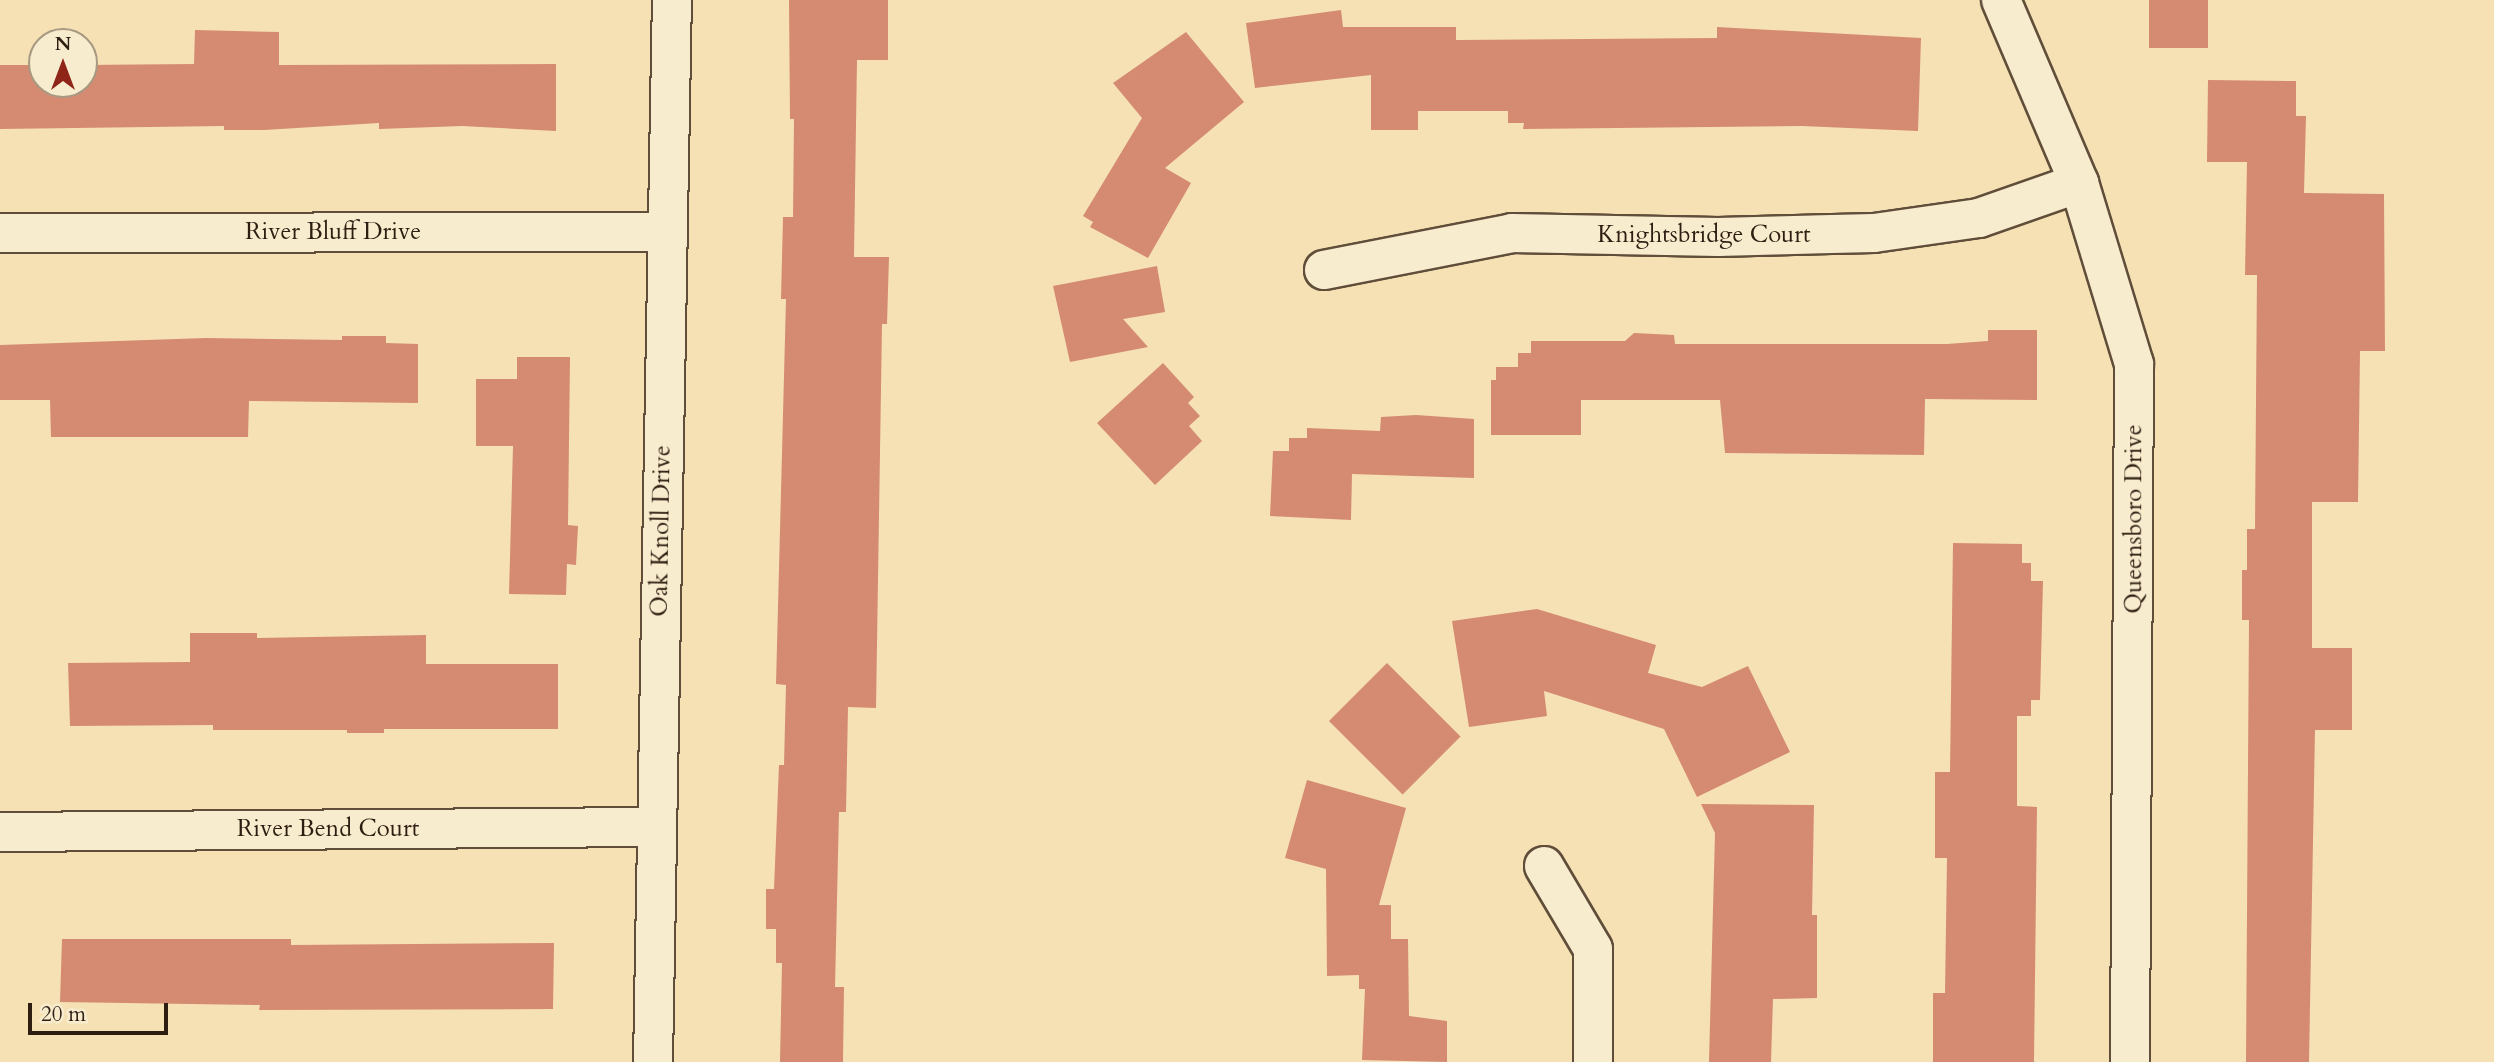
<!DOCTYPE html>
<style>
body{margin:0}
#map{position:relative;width:2494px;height:1062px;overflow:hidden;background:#f5e1b4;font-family:Cardo,serif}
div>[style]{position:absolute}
.building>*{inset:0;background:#d58a72;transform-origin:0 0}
.roads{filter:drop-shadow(2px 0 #604e3a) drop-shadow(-2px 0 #604e3a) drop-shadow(0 2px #604e3a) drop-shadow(0 -2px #604e3a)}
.street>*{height:38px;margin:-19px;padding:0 19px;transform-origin:19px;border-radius:19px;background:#f8ecce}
span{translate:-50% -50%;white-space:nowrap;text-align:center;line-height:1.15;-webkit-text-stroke:5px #f8ecce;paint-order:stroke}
.street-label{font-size:24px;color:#2e1d11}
.north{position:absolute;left:28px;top:28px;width:70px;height:70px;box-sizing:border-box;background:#f8ecce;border:2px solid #a79982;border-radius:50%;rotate:0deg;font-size:19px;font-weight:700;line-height:28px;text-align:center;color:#2e1d11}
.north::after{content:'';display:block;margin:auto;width:24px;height:32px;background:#8f2418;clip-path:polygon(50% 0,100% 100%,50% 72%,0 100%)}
.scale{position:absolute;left:28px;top:1003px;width:140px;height:32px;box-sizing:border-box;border:4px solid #2e1d11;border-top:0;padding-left:9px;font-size:21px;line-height:24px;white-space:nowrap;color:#2e1d11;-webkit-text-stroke:5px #f8ecce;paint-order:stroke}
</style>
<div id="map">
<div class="building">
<i style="clip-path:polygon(789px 0,888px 0,888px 60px,857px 60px,854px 257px,889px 257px,887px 324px,882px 324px,876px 708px,848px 707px,846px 812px,839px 812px,835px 987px,844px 987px,843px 1062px,780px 1062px,782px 963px,776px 963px,776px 929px,766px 929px,766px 889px,774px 889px,779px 765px,784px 765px,786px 685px,776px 684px,786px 299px,781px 299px,783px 217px,793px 217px,794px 119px,790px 119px)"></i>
<i style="left:2149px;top:0;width:59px;height:48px"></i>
<i style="clip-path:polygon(1341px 10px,1343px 27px,1456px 27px,1456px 40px,1717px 38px,1717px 27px,1921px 38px,1918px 131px,1802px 126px,1523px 129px,1524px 123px,1508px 123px,1508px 111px,1418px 111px,1418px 130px,1371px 130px,1371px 75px,1255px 88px,1246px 23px)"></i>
<i style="clip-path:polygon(195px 30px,279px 32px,279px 65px,556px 64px,556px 131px,462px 126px,379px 129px,379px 123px,264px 130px,224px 130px,224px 126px,0 129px,0 65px,42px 65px,42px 84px,84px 84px,84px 65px,194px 64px)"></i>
<i style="clip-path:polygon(1186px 32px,1244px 102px,1165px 168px,1191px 183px,1148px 258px,1090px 227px,1093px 222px,1083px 216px,1142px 118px,1113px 83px)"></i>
<i style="clip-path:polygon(2208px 80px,2296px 81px,2296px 116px,2306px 116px,2304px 193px,2384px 194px,2385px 351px,2360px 351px,2358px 502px,2312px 502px,2312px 648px,2352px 648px,2352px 730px,2315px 730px,2309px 1062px,2246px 1062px,2249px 620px,2242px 620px,2242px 570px,2247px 570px,2247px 529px,2255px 529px,2257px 275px,2245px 275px,2247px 162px,2207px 162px)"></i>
<i style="clip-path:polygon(1157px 266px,1165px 312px,1123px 319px,1148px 347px,1070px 362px,1053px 286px)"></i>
<i style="clip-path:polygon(1988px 330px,2037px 330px,2037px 400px,1925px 399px,1924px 455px,1725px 453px,1720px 400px,1581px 400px,1581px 435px,1491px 435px,1491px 380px,1496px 380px,1496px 367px,1518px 367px,1518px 353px,1531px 353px,1531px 341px,1625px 341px,1634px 333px,1674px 335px,1675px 344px,1947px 344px,1988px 341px)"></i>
<i style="clip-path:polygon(342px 336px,386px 336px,386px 343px,418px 344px,418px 403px,249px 401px,248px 437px,51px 437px,50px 400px,0 400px,0 345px,206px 338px,342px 340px)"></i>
<i style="clip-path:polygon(517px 357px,570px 357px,568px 525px,578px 526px,576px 565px,567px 564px,566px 595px,509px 594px,513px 446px,476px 446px,476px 379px,517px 379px)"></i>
<i style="clip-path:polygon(1163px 363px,1194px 397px,1188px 403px,1200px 416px,1189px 426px,1202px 441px,1155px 485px,1097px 423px)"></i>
<i style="clip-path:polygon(1416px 415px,1474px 419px,1474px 478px,1352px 474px,1351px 520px,1270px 516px,1273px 451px,1289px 451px,1289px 438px,1307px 438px,1307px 428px,1380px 431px,1381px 417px)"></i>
<i style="clip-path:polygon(1953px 543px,2022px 544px,2022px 563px,2031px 563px,2031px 581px,2043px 581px,2040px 700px,2031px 700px,2031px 716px,2017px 716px,2017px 806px,2037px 807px,2034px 1062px,1933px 1062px,1933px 993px,1945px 993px,1947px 858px,1935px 858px,1935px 772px,1950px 772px)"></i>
<i style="clip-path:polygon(1537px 609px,1656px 645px,1648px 673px,1702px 687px,1748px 666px,1790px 752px,1697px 797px,1664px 729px,1544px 691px,1547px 716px,1469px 727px,1452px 621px)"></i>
<i style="clip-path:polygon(190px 633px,257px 633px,257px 638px,426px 635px,426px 664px,558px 664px,558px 729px,384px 729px,384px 733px,347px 733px,347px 730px,213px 730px,213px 725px,70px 726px,68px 663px,190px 662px)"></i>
<i style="left:1387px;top:663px;width:104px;height:82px;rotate:45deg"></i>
<i style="clip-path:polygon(1307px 780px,1406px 808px,1379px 905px,1391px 905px,1391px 939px,1408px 939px,1409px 1016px,1447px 1021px,1447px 1062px,1362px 1060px,1365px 989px,1359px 989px,1359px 975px,1327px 976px,1326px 869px,1285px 858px)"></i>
<i style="clip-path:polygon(1701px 804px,1814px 805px,1812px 915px,1817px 915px,1817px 998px,1773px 999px,1771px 1062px,1709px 1062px,1715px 833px)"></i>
<i style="clip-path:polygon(62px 939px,291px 939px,291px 945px,554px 943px,553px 1009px,259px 1010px,260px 1005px,60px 1002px)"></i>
</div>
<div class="roads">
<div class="street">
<i style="left:2001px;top:0;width:199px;rotate:66.9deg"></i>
<i style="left:2079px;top:183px;width:189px;rotate:73.1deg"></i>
<i style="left:2134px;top:364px;width:698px;rotate:90.33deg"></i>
<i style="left:0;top:233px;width:666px;rotate:-0.09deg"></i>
<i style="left:1324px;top:270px;width:192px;rotate:-11.1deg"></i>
<i style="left:1512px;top:233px;width:206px;rotate:1.1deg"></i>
<i style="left:1718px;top:237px;width:156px;rotate:-1.5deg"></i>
<i style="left:1874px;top:233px;width:106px;rotate:-8.1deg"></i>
<i style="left:1979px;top:218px;width:106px;rotate:-19.3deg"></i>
<i style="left:0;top:832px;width:656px;rotate:-0.44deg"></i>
<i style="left:1544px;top:866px;width:96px;rotate:59.4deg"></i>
<i style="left:1593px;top:949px;width:113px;rotate:90deg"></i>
<i style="left:653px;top:1062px;width:1062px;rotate:-88.98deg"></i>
</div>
</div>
<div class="street-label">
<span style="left:333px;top:232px">River Bluff Drive</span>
<span style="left:1704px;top:235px">Knightsbridge Court</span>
<span style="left:2134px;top:519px;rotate:-90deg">Queensboro Drive</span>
<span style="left:661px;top:531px;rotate:-89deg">Oak Knoll Drive</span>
<span style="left:328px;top:829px">River Bend Court</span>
</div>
<div class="north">N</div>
<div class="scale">20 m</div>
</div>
